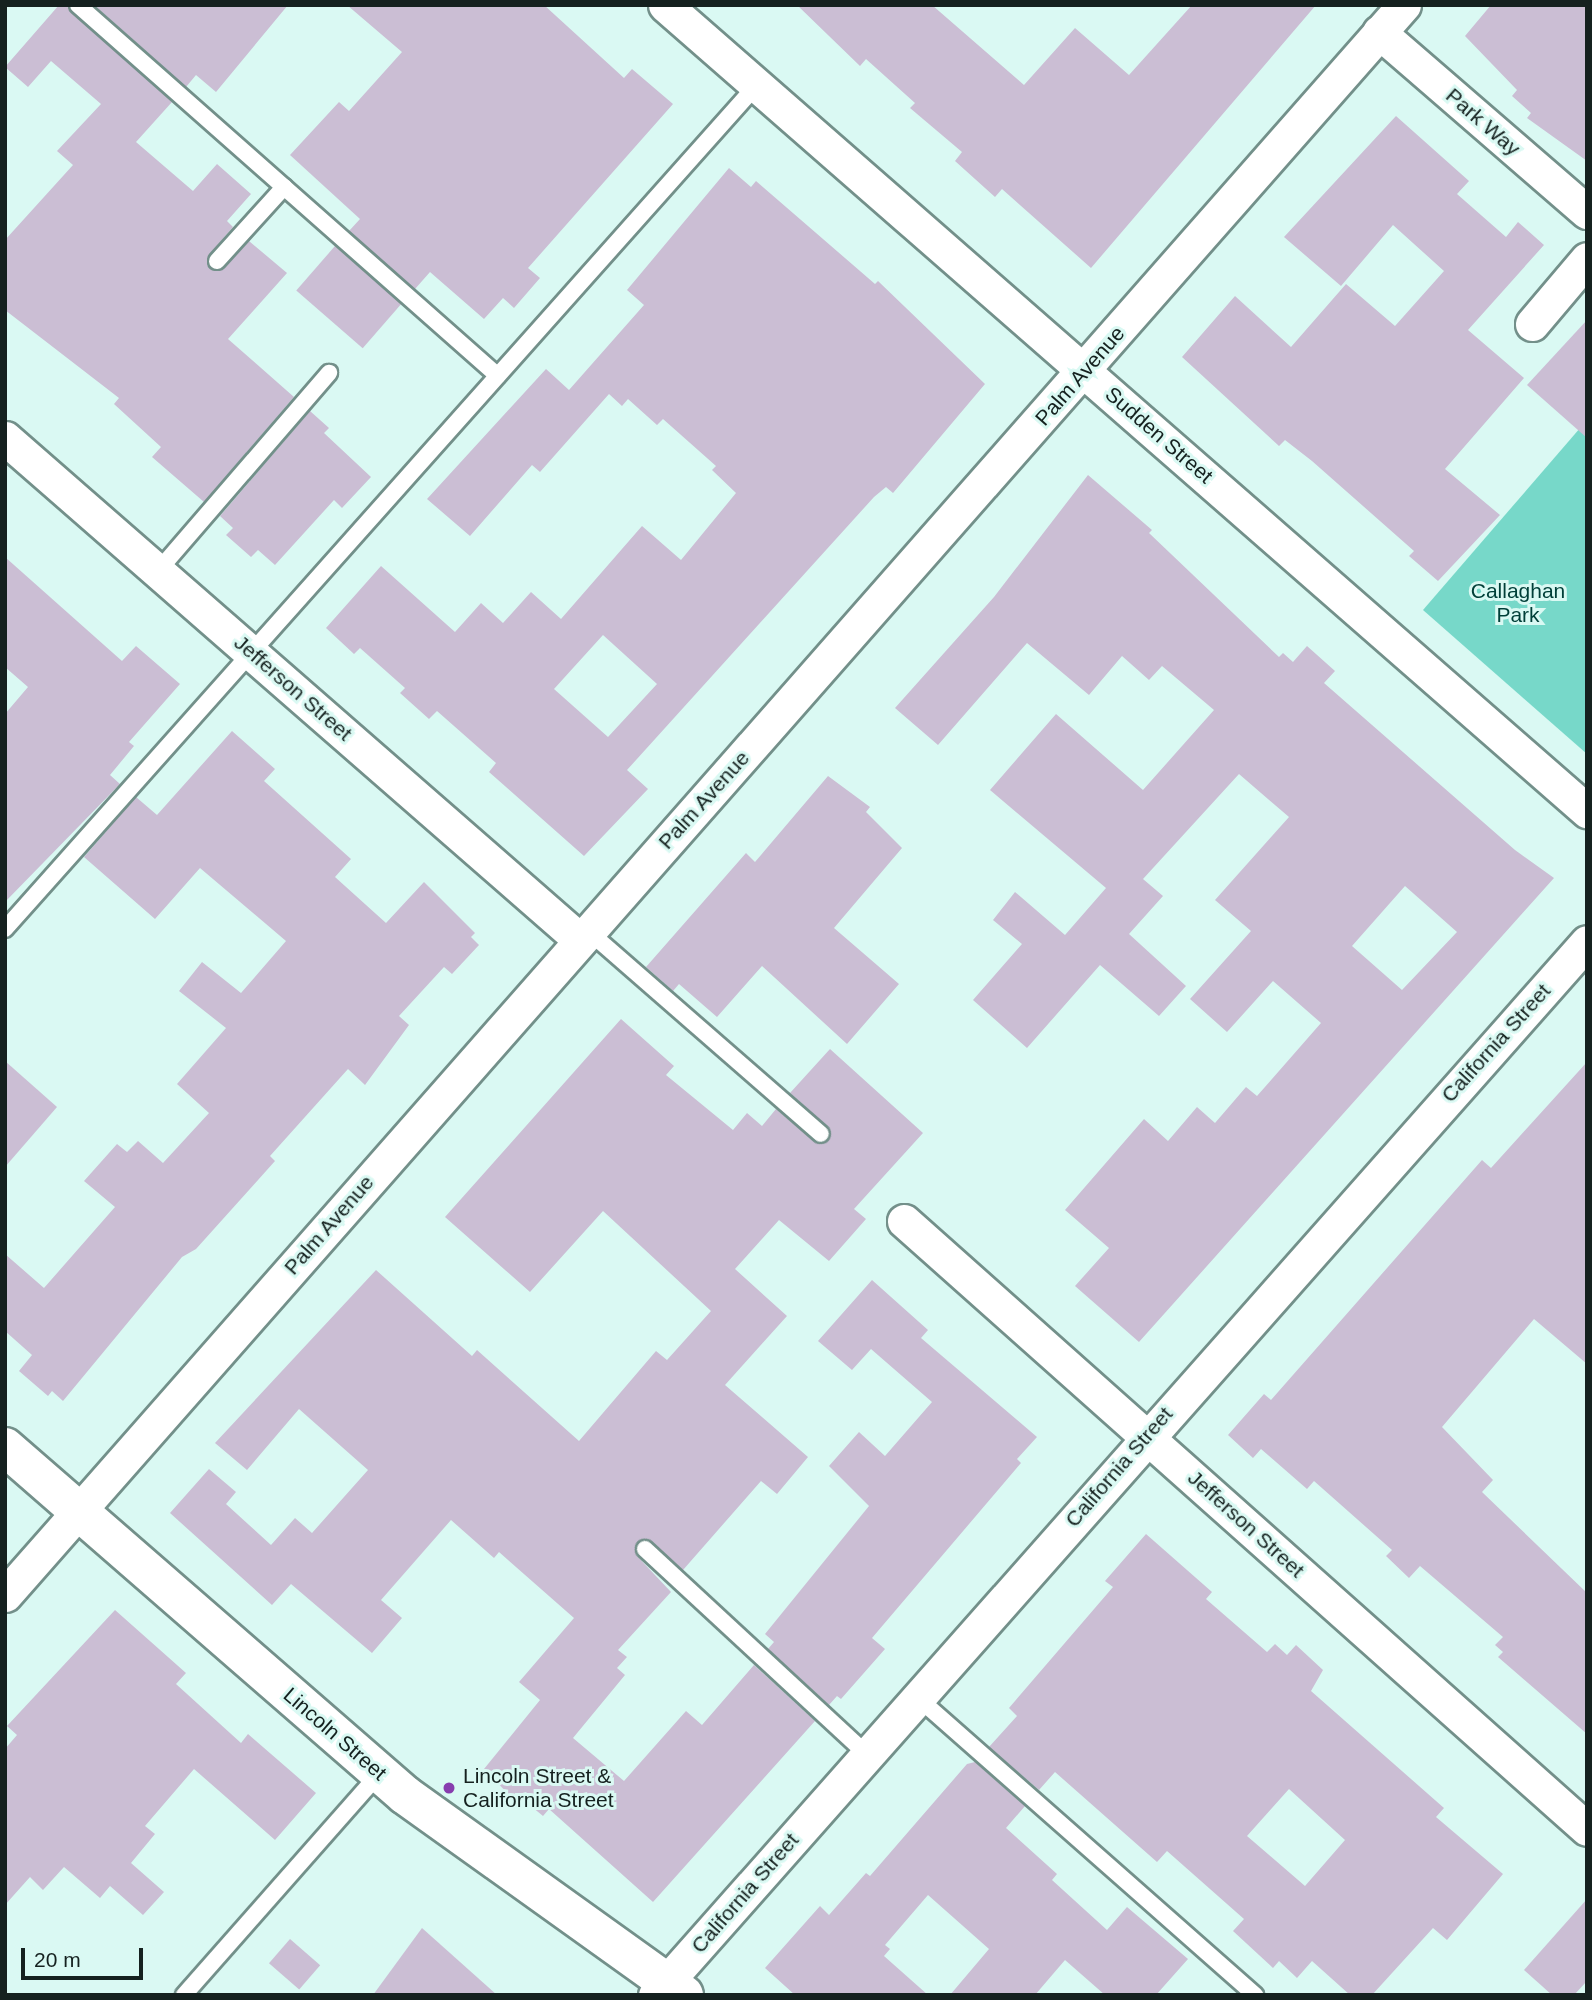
<!DOCTYPE html>
<style>
body{margin:0}
#map{position:relative;width:1592px;height:2000px;overflow:hidden;background:#daf9f3;font-family:Helvetica,sans-serif}
div>[style]{position:absolute}
.green>*{inset:0;background:#77d8c9}
.building>*{inset:0;background:#cbbed4;transform-origin:0 0}
.roads{filter:drop-shadow(2px 0 #73908a) drop-shadow(-2px 0 #73908a) drop-shadow(0 2px #73908a) drop-shadow(0 -2px #73908a)}
.lane>*{height:16px;margin:-8px;padding:0 8px;transform-origin:8px;border-radius:8px;background:#fff}
.street>*{height:33px;margin:-16.5px;padding:0 16.5px;transform-origin:16.5px;border-radius:16.5px;background:#fff}
.secondary>*{height:38px;margin:-19px;padding:0 19px;transform-origin:19px;border-radius:19px;background:#fff}
.dots>*{width:19px;height:19px;translate:-50% -50%;box-sizing:border-box;border:4px solid #daf9f3;border-radius:50%}
span{translate:-50% -50%;white-space:nowrap;text-align:center;line-height:1.15;-webkit-text-stroke:6px #daf9f3;paint-order:stroke}
.street-label{font-size:21px;color:#15211f}
.park-label{font-size:21px;color:#003f38}
.poi-label{font-size:21px;color:#15211f}
.left{translate:0 -50%;text-align:left}
.frame{position:absolute;inset:0;border:7px solid #15211f;pointer-events:none}
.scale{position:absolute;left:21px;top:1948px;width:122px;height:32px;box-sizing:border-box;border:4px solid #15211f;border-top:0;padding-left:9px;font-size:21px;line-height:24px;white-space:nowrap;color:#15211f;-webkit-text-stroke:5px #daf9f3;paint-order:stroke}
</style>
<div id="map">
<div class="green">
<i style="clip-path:polygon(1587px 420px,1587px 754px,1423px 610px)"></i>
</div>
<div class="building">
<i style="clip-path:polygon(59px 5px,68px 5px,172px 102px,136px 142px,193px 191px,217px 164px,251px 194px,227px 221px,233px 227px,209px 255px,210px 268px,224px 268px,249px 241px,287px 273px,228px 339px,294px 397px,204px 502px,152px 457px,161px 447px,114px 404px,119px 398px,5px 310px,5px 240px,73px 165px,57px 151px,101px 104px,51px 61px,28px 87px,5px 67px)"></i>
<i style="clip-path:polygon(94px 5px,288px 5px,216px 92px,196px 75px,186px 87px)"></i>
<i style="clip-path:polygon(347px 5px,544px 5px,624px 78px,632px 69px,673px 104px,528px 268px,540px 278px,514px 308px,503px 298px,484px 319px,430px 272px,415px 289px,349px 231px,360px 219px,290px 155px,339px 102px,349px 111px,402px 52px)"></i>
<i style="clip-path:polygon(797px 5px,932px 5px,1024px 85px,1075px 28px,1129px 75px,1192px 5px,1316px 5px,1091px 268px,1002px 189px,995px 197px,955px 161px,962px 152px,910px 108px,915px 103px,866px 59px,860px 66px)"></i>
<i style="clip-path:polygon(1491px 5px,1587px 5px,1587px 161px,1527px 118px,1531px 113px,1512px 96px,1517px 90px,1465px 36px)"></i>
<i style="clip-path:polygon(1396px 116px,1469px 181px,1457px 194px,1506px 237px,1518px 222px,1544px 245px,1468px 330px,1524px 378px,1445px 469px,1500px 515px,1438px 581px,1409px 556px,1414px 551px,1312px 461px,1285px 440px,1279px 446px,1182px 357px,1235px 296px,1291px 347px,1346px 284px,1395px 326px,1444px 271px,1393px 225px,1341px 286px,1284px 237px)"></i>
<i style="clip-path:polygon(evenodd,729px 168px,751px 187px,756px 181px,875px 284px,878px 281px,985px 384px,893px 493px,886px 487px,874px 497px,627px 770px,648px 789px,584px 856px,489px 772px,496px 763px,437px 711px,429px 719px,400px 693px,405px 688px,360px 648px,354px 654px,326px 628px,381px 566px,455px 632px,481px 603px,503px 623px,531px 592px,561px 619px,642px 526px,681px 560px,736px 493px,712px 470px,716px 466px,663px 419px,657px 425px,628px 399px,622px 406px,609px 394px,540px 472px,532px 465px,470px 536px,427px 499px,546px 369px,569px 390px,644px 305px,627px 290px,729px 168px,603px 635px,657px 684px,608px 737px,554px 689px,603px 635px)"></i>
<i style="left:335px;top:246px;width:88px;height:59px;rotate:41deg"></i>
<i style="clip-path:polygon(1587px 320px,1587px 438px,1527px 385px)"></i>
<i style="clip-path:polygon(310px 411px,329px 428px,324px 433px,371px 477px,342px 508px,334px 500px,275px 565px,258px 550px,251px 557px,226px 535px,233px 528px,220px 516px)"></i>
<i style="clip-path:polygon(evenodd,1088px 475px,1152px 530px,1149px 533px,1279px 657px,1283px 653px,1293px 662px,1307px 646px,1335px 671px,1324px 683px,1515px 850px,1554px 878px,1139px 1342px,1075px 1286px,1109px 1248px,1065px 1210px,1144px 1119px,1168px 1141px,1197px 1107px,1215px 1123px,1246px 1087px,1257px 1096px,1321px 1023px,1273px 981px,1227px 1032px,1190px 999px,1251px 931px,1215px 900px,1289px 817px,1239px 774px,1143px 879px,1163px 896px,1129px 934px,1186px 986px,1159px 1016px,1100px 965px,1027px 1048px,973px 1000px,1022px 944px,993px 920px,1015px 892px,1065px 935px,1106px 888px,990px 790px,1056px 714px,1143px 790px,1214px 710px,1162px 666px,1149px 680px,1122px 656px,1089px 695px,1027px 643px,938px 745px,895px 708px,994px 597px,1088px 475px,1405px 886px,1457px 932px,1402px 990px,1352px 946px,1405px 886px)"></i>
<i style="clip-path:polygon(5px 557px,122px 661px,136px 646px,180px 684px,129px 742px,134px 746px,110px 775px,120px 784px,5px 902px,5px 714px,28px 687px,5px 667px)"></i>
<i style="clip-path:polygon(232px 731px,275px 769px,264px 781px,351px 859px,335px 877px,386px 923px,424px 882px,475px 933px,471px 937px,479px 945px,452px 974px,444px 967px,399px 1016px,409px 1025px,365px 1085px,348px 1069px,270px 1156px,275px 1161px,196px 1249px,182px 1257px,63px 1401px,52px 1391px,48px 1396px,19px 1371px,32px 1355px,5px 1331px,5px 1254px,44px 1288px,115px 1207px,84px 1181px,117px 1144px,127px 1152px,138px 1141px,163px 1163px,209px 1113px,177px 1084px,226px 1028px,179px 991px,202px 962px,241px 993px,286px 941px,200px 868px,155px 919px,84px 857px,136px 797px,157px 815px)"></i>
<i style="clip-path:polygon(828px 776px,870px 807px,866px 812px,902px 848px,834px 928px,899px 984px,847px 1044px,762px 966px,717px 1017px,679px 984px,673px 991px,646px 967px,746px 853px,755px 862px)"></i>
<i style="clip-path:polygon(621px 1019px,674px 1066px,666px 1075px,733px 1130px,747px 1113px,762px 1126px,776px 1109px,815px 1142px,828px 1141px,828px 1127px,790px 1093px,830px 1049px,923px 1133px,854px 1209px,866px 1219px,829px 1261px,779px 1220px,735px 1269px,787px 1316px,725px 1385px,808px 1457px,777px 1494px,761px 1481px,683px 1570px,648px 1539px,635px 1546px,637px 1556px,671px 1592px,618px 1650px,627px 1657px,617px 1668px,625px 1675px,573px 1738px,624px 1781px,686px 1711px,702px 1725px,754px 1665px,815px 1721px,653px 1902px,549px 1809px,543px 1816px,526px 1802px,522px 1808px,484px 1769px,540px 1700px,519px 1682px,574px 1618px,499px 1552px,494px 1558px,451px 1520px,381px 1600px,402px 1618px,372px 1653px,291px 1584px,272px 1605px,170px 1513px,209px 1469px,236px 1492px,226px 1504px,271px 1545px,295px 1518px,312px 1533px,368px 1470px,299px 1409px,247px 1470px,215px 1443px,376px 1270px,472px 1356px,477px 1350px,579px 1441px,656px 1351px,667px 1360px,711px 1311px,603px 1211px,530px 1292px,445px 1217px)"></i>
<i style="clip-path:polygon(5px 1061px,57px 1107px,5px 1167px)"></i>
<i style="clip-path:polygon(1587px 1062px,1587px 1364px,1534px 1319px,1442px 1427px,1493px 1480px,1482px 1492px,1587px 1593px,1587px 1734px,1498px 1657px,1503px 1652px,1495px 1645px,1503px 1637px,1420px 1566px,1409px 1578px,1386px 1556px,1392px 1550px,1314px 1481px,1307px 1489px,1261px 1449px,1253px 1458px,1228px 1435px,1264px 1394px,1271px 1400px,1482px 1160px,1491px 1168px)"></i>
<i style="clip-path:polygon(872px 1280px,928px 1330px,921px 1338px,1037px 1437px,1017px 1459px,1021px 1463px,872px 1638px,885px 1649px,841px 1699px,837px 1696px,829px 1705px,768px 1649px,774px 1642px,765px 1634px,869px 1506px,829px 1466px,859px 1432px,885px 1456px,932px 1402px,871px 1349px,852px 1370px,818px 1341px)"></i>
<i style="clip-path:polygon(evenodd,1146px 1534px,1212px 1592px,1206px 1599px,1267px 1652px,1275px 1644px,1287px 1655px,1296px 1645px,1323px 1670px,1311px 1691px,1444px 1808px,1436px 1817px,1503px 1874px,1447px 1940px,1433px 1928px,1372px 1995px,1350px 1995px,1312px 1961px,1297px 1978px,1279px 1961px,1273px 1968px,1233px 1931px,1244px 1919px,1167px 1851px,1157px 1862px,1055px 1772px,1039px 1790px,989px 1747px,1017px 1716px,1009px 1708px,1113px 1587px,1105px 1581px,1146px 1534px,1289px 1789px,1345px 1840px,1305px 1886px,1247px 1836px,1289px 1789px)"></i>
<i style="clip-path:polygon(115px 1610px,186px 1673px,176px 1684px,241px 1743px,248px 1734px,316px 1793px,275px 1840px,194px 1769px,145px 1826px,155px 1834px,131px 1863px,164px 1892px,143px 1915px,110px 1886px,100px 1898px,64px 1867px,43px 1890px,30px 1877px,5px 1905px,5px 1749px,17px 1735px,7px 1726px)"></i>
<i style="clip-path:polygon(975px 1762px,1025px 1806px,1006px 1828px,1057px 1874px,1052px 1880px,1107px 1930px,1127px 1907px,1188px 1959px,1156px 1995px,1105px 1995px,1065px 1960px,1035px 1995px,950px 1995px,989px 1949px,928px 1895px,885px 1945px,890px 1949px,884px 1956px,928px 1995px,795px 1995px,765px 1968px,820px 1906px,829px 1915px,866px 1873px,870px 1876px,967px 1764px)"></i>
<i style="clip-path:polygon(1587px 1899px,1587px 1981px,1574px 1995px,1552px 1995px,1524px 1970px)"></i>
<i style="clip-path:polygon(422px 1928px,497px 1995px,373px 1995px)"></i>
<i style="left:290px;top:1939px;width:40px;height:32px;rotate:41deg"></i>
</div>
<div class="roads">
<div class="lane">
<i style="left:78px;top:5px;width:560px;rotate:41.46deg"></i>
<i style="left:217px;top:261px;width:100px;rotate:-47.8deg"></i>
<i style="left:158px;top:571px;width:262px;rotate:-49.2deg"></i>
<i style="left:5px;top:929px;width:1128px;rotate:-48.31deg"></i>
<i style="left:587px;top:930px;width:310px;rotate:41.1deg"></i>
<i style="left:645px;top:1549px;width:301px;rotate:42.8deg"></i>
<i style="left:917px;top:1697px;width:451px;rotate:41.4deg"></i>
<i style="left:184px;top:1995px;width:296px;rotate:-48.6deg"></i>
</div>
<div class="street">
<i style="left:665px;top:5px;width:1225px;rotate:41.16deg"></i>
<i style="left:1379px;top:32px;width:275px;rotate:40.9deg"></i>
<i style="left:1532px;top:324px;width:85px;rotate:-49.8deg"></i>
<i style="left:5px;top:438px;width:762px;rotate:41.12deg"></i>
<i style="left:904px;top:1221px;width:914px;rotate:41.68deg"></i>
<i style="left:5px;top:1595px;width:2118px;rotate:-48.66deg"></i>
<i style="left:655px;top:1995px;width:1406px;rotate:-48.49deg"></i>
</div>
<div class="secondary">
<i style="left:5px;top:1447px;width:530px;rotate:41.02deg"></i>
<i style="left:405px;top:1795px;width:343px;rotate:35.6deg"></i>
</div>
</div>
<div class="dots">
<i style="left:449px;top:1788px;background:#873dae"></i>
</div>
<div class="street-label">
<span style="left:1483px;top:122px;rotate:41deg">Park Way</span>
<span style="left:1080px;top:376px;rotate:-49deg">Palm Avenue</span>
<span style="left:1159px;top:435px;rotate:41deg">Sudden Street</span>
<span style="left:293px;top:688px;rotate:41deg">Jefferson Street</span>
<span style="left:704px;top:800px;rotate:-48deg">Palm Avenue</span>
<span style="left:1496px;top:1043px;rotate:-48deg">California Street</span>
<span style="left:329px;top:1225px;rotate:-49deg">Palm Avenue</span>
<span style="left:1119px;top:1467px;rotate:-49deg">California Street</span>
<span style="left:1246px;top:1524px;rotate:42deg">Jefferson Street</span>
<span style="left:335px;top:1734px;rotate:41deg">Lincoln Street</span>
<span style="left:745px;top:1893px;rotate:-49deg">California Street</span>
</div>
<div class="park-label">
<span style="left:1518px;top:603px">Callaghan<br>Park</span>
</div>
<div class="poi-label">
<span class="left" style="left:463px;top:1788px">Lincoln Street &amp;<br>California Street</span>
</div>
<div class="frame"></div>
<div class="scale">20 m</div>
</div>
